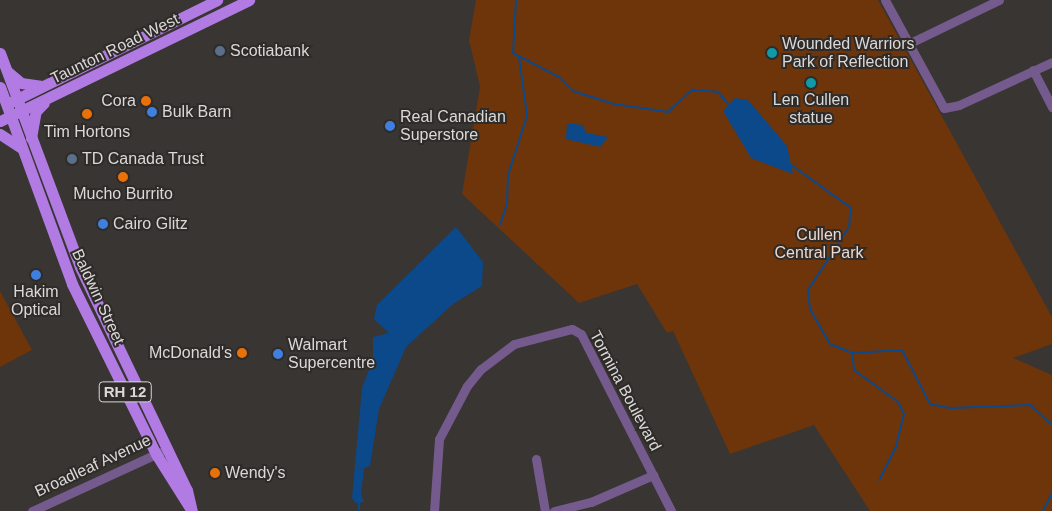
<!DOCTYPE html>
<style>
body{margin:0}
#map{position:relative;width:1052px;height:511px;overflow:hidden;background:#383533;font-family:Arial,sans-serif}
div>[style]{position:absolute}
.green>*{inset:0;background:#6e340a}
.water>*{inset:0;background:#0c498b}
.stream>*{height:2px;margin:-1px;padding:0 1px;transform-origin:1px;border-radius:1px;background:#0c498b}
.minor>*{height:9px;margin:-4.5px;padding:0 4.5px;transform-origin:4.5px;border-radius:4.5px;background:#745a8d}
.major>*{height:11px;margin:-5.5px;padding:0 5.5px;transform-origin:5.5px;border-radius:5.5px;background:#b17be3}
.dots>*{width:14px;height:14px;translate:-50% -50%;box-sizing:border-box;border:2px solid #2e2b29;border-radius:50%}
span{translate:-50% -50%;white-space:nowrap;text-align:center;line-height:1.15;-webkit-text-stroke:4px #2e2b29;paint-order:stroke}
.shield-label span{padding:1px 4px;background:#2e2b29;border:1px solid;border-radius:4px;-webkit-text-stroke-width:0}
.shield-label{font-size:15px;color:#dbd9d8;font-weight:700}
.poi-label{font-size:16px;color:#dbd9d8}
.left{translate:0 -50%;text-align:left}
.right{translate:-100% -50%;text-align:right}
.street-label{font-size:16px;color:#dbd9d8}
.park-label{font-size:16px;color:#efd7cb}
</style>
<div id="map">
<div class="green">
<i style="clip-path:polygon(476px 0,878px 0,1052px 317px,1052px 344px,1013px 358px,1052px 375px,1052px 511px,870px 511px,814px 425px,730px 454px,673px 331px,667px 333px,637px 284px,579px 303px,462px 194px,480px 87px,469px 40px)"></i>
<i style="clip-path:polygon(0 291px,32px 350px,0 367px)"></i>
</div>
<div class="water">
<i style="clip-path:polygon(735px 98px,748px 100px,787px 146px,793px 174px,751px 158px,723px 111px)"></i>
<i style="clip-path:polygon(567px 123px,582px 125px,587px 133px,608px 137px,600px 147px,566px 139px)"></i>
<i style="clip-path:polygon(456px 227px,483px 262px,482px 286px,453px 304px,406px 347px,379px 409px,370px 466px,364px 468px,361px 494px,364px 502px,356px 503px,352px 498px,362px 388px,373px 359px,373px 337px,389px 333px,374px 319px,377px 305px)"></i>
</div>
<div class="stream">
<i style="left:516px;top:0;width:53px;rotate:93.2deg"></i>
<i style="left:513px;top:53px;width:52px;rotate:27.6deg"></i>
<i style="left:559px;top:77px;width:20px;rotate:45deg"></i>
<i style="left:573px;top:91px;width:43px;rotate:17.6deg"></i>
<i style="left:614px;top:104px;width:55px;rotate:8.4deg"></i>
<i style="left:668px;top:112px;width:33px;rotate:-43deg"></i>
<i style="left:692px;top:90px;width:26px;rotate:4deg"></i>
<i style="left:718px;top:92px;width:16px;rotate:50deg"></i>
<i style="left:790px;top:164px;width:75px;rotate:35.8deg"></i>
<i style="left:851px;top:208px;width:19px;rotate:96deg"></i>
<i style="left:849px;top:227px;width:75px;rotate:123.1deg"></i>
<i style="left:808px;top:290px;width:19px;rotate:84deg"></i>
<i style="left:810px;top:309px;width:40px;rotate:60.3deg"></i>
<i style="left:830px;top:344px;width:24px;rotate:22deg"></i>
<i style="left:852px;top:353px;width:50px;rotate:-3.4deg"></i>
<i style="left:902px;top:350px;width:61px;rotate:62.6deg"></i>
<i style="left:930px;top:404px;width:21px;rotate:11deg"></i>
<i style="left:951px;top:408px;width:79px;rotate:-2.2deg"></i>
<i style="left:1030px;top:405px;width:30px;rotate:42deg"></i>
<i style="left:500px;top:225px;width:23px;rotate:-72deg"></i>
<i style="left:507px;top:203px;width:28px;rotate:-88deg"></i>
<i style="left:508px;top:175px;width:62px;rotate:-72.1deg"></i>
<i style="left:527px;top:116px;width:60px;rotate:-97.7deg"></i>
<i style="left:852px;top:353px;width:17px;rotate:83deg"></i>
<i style="left:854px;top:370px;width:54px;rotate:36deg"></i>
<i style="left:898px;top:402px;width:13px;rotate:63deg"></i>
<i style="left:904px;top:414px;width:34px;rotate:104deg"></i>
<i style="left:896px;top:447px;width:37px;rotate:117deg"></i>
<i style="left:359px;top:510px;width:8px;rotate:-90deg"></i>
<i style="left:1043px;top:511px;width:20px;rotate:-63deg"></i>
</div>
<div class="minor">
<i style="left:885px;top:0;width:123px;rotate:61.4deg"></i>
<i style="left:944px;top:108px;width:15px;rotate:-11deg"></i>
<i style="left:959px;top:105px;width:102px;rotate:-24.8deg"></i>
<i style="left:908px;top:44px;width:101px;rotate:-25.8deg"></i>
<i style="left:1033px;top:70px;width:42px;rotate:62.8deg"></i>
<i style="left:536px;top:459px;width:53px;rotate:80.2deg"></i>
<i style="left:32px;top:511px;width:141px;rotate:-24.7deg"></i>
<i style="left:434px;top:511px;width:72px;rotate:-86deg"></i>
<i style="left:439px;top:439px;width:60px;rotate:-62.2deg"></i>
<i style="left:467px;top:386px;width:22px;rotate:-51deg"></i>
<i style="left:481px;top:369px;width:41px;rotate:-37.1deg"></i>
<i style="left:514px;top:344px;width:60px;rotate:-14.5deg"></i>
<i style="left:572px;top:329px;width:10px;rotate:29deg"></i>
<i style="left:581px;top:334px;width:199px;rotate:63deg"></i>
<i style="left:554px;top:511px;width:38px;rotate:-14deg"></i>
<i style="left:591px;top:502px;width:68px;rotate:-23.5deg"></i>
</div>
<div class="major">
<i style="left:0;top:53px;width:228px;rotate:69.5deg"></i>
<i style="left:80px;top:267px;width:247px;rotate:64.4deg"></i>
<i style="left:187px;top:490px;width:22px;rotate:77deg"></i>
<i style="left:8px;top:72px;width:17px;rotate:40deg"></i>
<i style="left:21px;top:83px;width:21px;rotate:8deg"></i>
<i style="left:0;top:87px;width:210px;rotate:69.9deg"></i>
<i style="left:72px;top:284px;width:190px;rotate:63.7deg"></i>
<i style="left:156px;top:454px;width:64px;rotate:57.8deg"></i>
<i style="left:11px;top:102px;width:230px;rotate:-26.3deg"></i>
<i style="left:0;top:121px;width:277px;rotate:-25.9deg"></i>
<i style="left:0;top:134px;width:24px;rotate:33deg"></i>
<i style="left:31px;top:138px;width:27px;rotate:-80deg"></i>
<i style="left:36px;top:111px;width:11px;rotate:-45deg"></i>
</div>
<div class="dots">
<i style="left:220px;top:51px;background:#5c6f8a"></i>
<i style="left:772px;top:53px;background:#0f9aa8"></i>
<i style="left:811px;top:83px;background:#0f9aa8"></i>
<i style="left:146px;top:101px;background:#e8710a"></i>
<i style="left:152px;top:112px;background:#3f7fe0"></i>
<i style="left:87px;top:114px;background:#e8710a"></i>
<i style="left:390px;top:126px;background:#3f7fe0"></i>
<i style="left:72px;top:159px;background:#5c6f8a"></i>
<i style="left:123px;top:177px;background:#e8710a"></i>
<i style="left:103px;top:224px;background:#3f7fe0"></i>
<i style="left:36px;top:275px;background:#3f7fe0"></i>
<i style="left:242px;top:353px;background:#e8710a"></i>
<i style="left:278px;top:354px;background:#3f7fe0"></i>
<i style="left:215px;top:473px;background:#e8710a"></i>
</div>
<div class="shield-label">
<span style="left:125px;top:392px">RH 12</span>
</div>
<div class="poi-label">
<span class="left" style="left:782px;top:53px">Wounded Warriors<br>Park of Reflection</span>
<span class="left" style="left:230px;top:51px">Scotiabank</span>
<span style="left:811px;top:109px">Len Cullen<br>statue</span>
<span class="right" style="left:136px;top:101px">Cora</span>
<span class="left" style="left:162px;top:112px">Bulk Barn</span>
<span class="left" style="left:400px;top:126px">Real Canadian<br>Superstore</span>
<span style="left:87px;top:132px">Tim Hortons</span>
<span class="left" style="left:82px;top:159px">TD Canada Trust</span>
<span style="left:123px;top:194px">Mucho Burrito</span>
<span class="left" style="left:113px;top:224px">Cairo Glitz</span>
<span style="left:36px;top:301px">Hakim<br>Optical</span>
<span class="left" style="left:288px;top:354px">Walmart<br>Supercentre</span>
<span class="right" style="left:232px;top:353px">McDonald's</span>
<span class="left" style="left:225px;top:473px">Wendy's</span>
</div>
<div class="street-label">
<span style="left:115px;top:49px;rotate:-26deg">Taunton Road West</span>
<span style="left:98px;top:297px;rotate:65deg">Baldwin Street</span>
<span style="left:625px;top:391px;rotate:62deg">Tormina Boulevard</span>
<span style="left:93px;top:466px;rotate:-25deg">Broadleaf Avenue</span>
</div>
<div class="park-label">
<span style="left:819px;top:244px">Cullen<br>Central Park</span>
</div>
</div>
